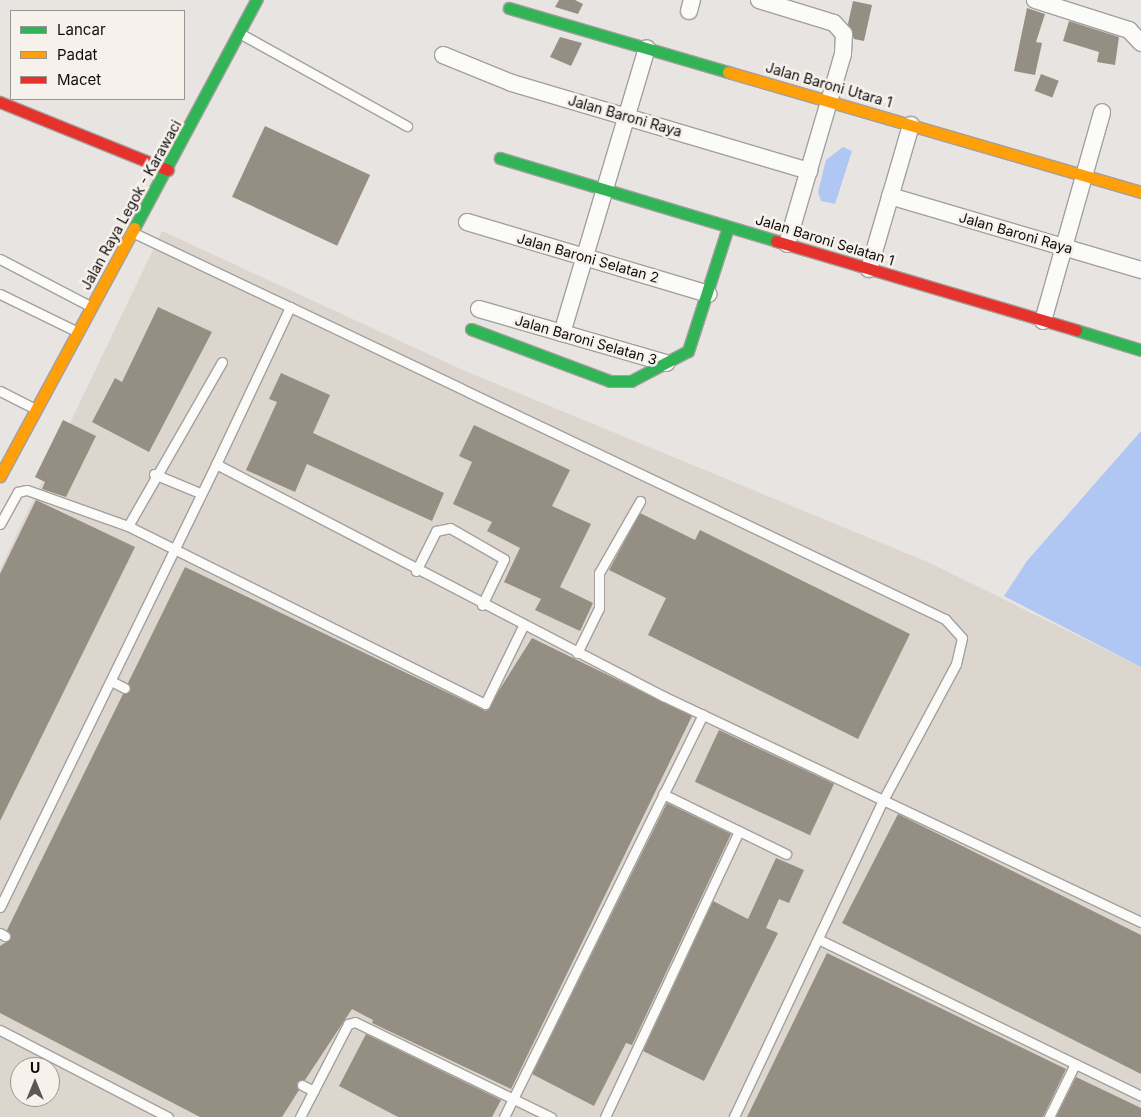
<!DOCTYPE html>
<style>
body{margin:0}
#map{position:relative;width:1141px;height:1117px;overflow:hidden;background:#e7e4e1;font-family:Inter,sans-serif}
div>[style]{position:absolute}
.built>*{inset:0;background:#dcd6ce}
.water>*{inset:0;background:#afc7f2}
.building>*{inset:0;background:#958e83;transform-origin:0 0}
.roads{filter:drop-shadow(1px 0 #a3a09e) drop-shadow(-1px 0 #a3a09e) drop-shadow(0 1px #a3a09e) drop-shadow(0 -1px #a3a09e)}
.lane>*{height:9px;margin:-4.5px;padding:0 4.5px;transform-origin:4.5px;border-radius:4.5px;background:#fbfbfa}
.street>*{height:16px;margin:-8px;padding:0 8px;transform-origin:8px;border-radius:8px;background:#fbfbfa}
.fast>*{height:11px;margin:-5.5px;padding:0 5.5px;transform-origin:5.5px;border-radius:5.5px;background:#30b455}
.slow>*{height:11px;margin:-5.5px;padding:0 5.5px;transform-origin:5.5px;border-radius:5.5px;background:#ff9f0a}
.jam>*{height:11px;margin:-5.5px;padding:0 5.5px;transform-origin:5.5px;border-radius:5.5px;background:#e5322d}
span{translate:-50% -50%;white-space:nowrap;text-align:center;line-height:1.15;-webkit-text-stroke:5px #f7f1ec;paint-order:stroke}
.street-label{font-size:14px;color:#0e0c0a}
.legend{position:absolute;left:10px;top:10px;width:175px;height:90px;box-sizing:border-box;background:#f7f1ec;border:1px solid #9a9592;margin:0;padding:6px 9px;list-style:none;font-size:15px;color:#0e0c0a}
.legend li{display:flex;align-items:center;gap:10px;height:25px}
.legend b{width:25px;border:1px solid #9a9592}
.north{position:absolute;left:10px;top:1057px;width:50px;height:50px;box-sizing:border-box;background:#f7f1ec;border:1px solid #9a9592;border-radius:50%;rotate:0deg;font-size:14px;font-weight:700;line-height:20px;text-align:center;color:#0e0c0a}
.north::after{content:'';display:block;margin:auto;width:18px;height:22px;background:#5a5855;clip-path:polygon(50% 0,100% 100%,50% 72%,0 100%)}
</style>
<div id="map">
<div class="built">
<i style="clip-path:polygon(evenodd,162px 231px,465px 371px,930px 563px,1141px 667px,1141px 1117px,0 1117px,0 569px,162px 231px,20px 1067px,50px 1067px,50px 1097px,20px 1097px,20px 1067px)"></i>
</div>
<div class="water">
<i style="clip-path:polygon(843px 147px,852px 151px,835px 204px,821px 201px,818px 192px,826px 160px)"></i>
<i style="clip-path:polygon(1141px 431px,1141px 667px,1004px 596px,1027px 561px)"></i>
</div>
<div class="building">
<i style="clip-path:polygon(559px 0,575px 0,583px 4px,578px 14px,555px 7px)"></i>
<i style="clip-path:polygon(853px 1px,872px 5px,864px 41px,854px 39px,848px 24px)"></i>
<i style="clip-path:polygon(1027px 8px,1045px 14px,1036px 42px,1042px 43px,1035px 75px,1014px 71px)"></i>
<i style="clip-path:polygon(1069px 21px,1119px 37px,1115px 65px,1097px 62px,1099px 52px,1063px 41px)"></i>
<i style="clip-path:polygon(560px 37px,582px 43px,571px 66px,550px 57px)"></i>
<i style="left:1041px;top:74px;width:19px;height:18px;rotate:21deg"></i>
<i style="left:265px;top:126px;width:116px;height:78px;rotate:25deg"></i>
<i style="clip-path:polygon(158px 307px,212px 332px,149px 452px,92px 422px,115px 378px,122px 382px)"></i>
<i style="clip-path:polygon(281px 373px,330px 395px,313px 433px,444px 493px,432px 521px,307px 464px,295px 492px,246px 470px,277px 402px,269px 399px)"></i>
<i style="clip-path:polygon(63px 420px,96px 436px,66px 497px,42px 489px,45px 482px,35px 477px)"></i>
<i style="clip-path:polygon(474px 425px,570px 470px,552px 506px,591px 524px,560px 587px,593px 603px,580px 631px,535px 610px,541px 599px,504px 582px,520px 548px,487px 531px,492px 522px,453px 504px,472px 462px,459px 456px)"></i>
<i style="clip-path:polygon(36px 500px,135px 547px,0 821px,0 574px)"></i>
<i style="clip-path:polygon(640px 513px,695px 540px,700px 530px,910px 634px,858px 739px,648px 635px,666px 598px,609px 570px)"></i>
<i style="clip-path:polygon(185px 567px,486px 711px,532px 638px,692px 716px,511px 1089px,372px 1023px,373px 1020px,352px 1009px,305px 1080px,297px 1082px,299px 1090px,282px 1117px,200px 1117px,0 1013px,0 946px,11px 939px,7px 930px,123px 694px,131px 690px,128px 683px)"></i>
<i style="left:719px;top:730px;width:127px;height:57px;rotate:25deg"></i>
<i style="clip-path:polygon(667px 803px,731px 834px,632px 1045px,626px 1043px,594px 1106px,532px 1074px)"></i>
<i style="clip-path:polygon(898px 814px,1141px 935px,1141px 1074px,842px 923px)"></i>
<i style="clip-path:polygon(776px 858px,804px 870px,789px 903px,779px 899px,766px 928px,778px 933px,704px 1081px,643px 1051px,713px 901px,748px 919px)"></i>
<i style="clip-path:polygon(827px 953px,1066px 1069px,1043px 1117px,747px 1117px)"></i>
<i style="clip-path:polygon(366px 1034px,501px 1100px,492px 1117px,398px 1117px,339px 1086px)"></i>
<i style="clip-path:polygon(1076px 1077px,1141px 1108px,1141px 1117px,1056px 1117px)"></i>
</div>
<div class="roads">
<div class="lane">
<i style="left:241px;top:34px;width:190px;rotate:29deg"></i>
<i style="left:134px;top:233px;width:173px;rotate:25.4deg"></i>
<i style="left:290px;top:307px;width:174px;rotate:115.2deg"></i>
<i style="left:216px;top:464px;width:504px;rotate:27.43deg"></i>
<i style="left:663px;top:696px;width:529px;rotate:25.3deg"></i>
<i style="left:0;top:259px;width:102px;rotate:27.6deg"></i>
<i style="left:0;top:294px;width:85px;rotate:26deg"></i>
<i style="left:290px;top:307px;width:726px;rotate:25.47deg"></i>
<i style="left:945px;top:619px;width:25px;rotate:48deg"></i>
<i style="left:962px;top:638px;width:27px;rotate:103deg"></i>
<i style="left:956px;top:664px;width:154px;rotate:118.2deg"></i>
<i style="left:883px;top:800px;width:350px;rotate:115.2deg"></i>
<i style="left:0;top:391px;width:37px;rotate:27deg"></i>
<i style="left:154px;top:474px;width:50px;rotate:22.4deg"></i>
<i style="left:0;top:524px;width:37px;rotate:-61deg"></i>
<i style="left:18px;top:492px;width:9px;rotate:-13deg"></i>
<i style="left:27px;top:490px;width:107px;rotate:19.6deg"></i>
<i style="left:128px;top:526px;width:399px;rotate:26.5deg"></i>
<i style="left:485px;top:704px;width:87px;rotate:-64deg"></i>
<i style="left:128px;top:526px;width:189px;rotate:-60.2deg"></i>
<i style="left:416px;top:571px;width:45px;rotate:-63.4deg"></i>
<i style="left:436px;top:531px;width:14px;rotate:-12deg"></i>
<i style="left:450px;top:528px;width:62px;rotate:29.9deg"></i>
<i style="left:504px;top:559px;width:51px;rotate:115.6deg"></i>
<i style="left:577px;top:653px;width:50px;rotate:-63.9deg"></i>
<i style="left:599px;top:608px;width:35px;rotate:-90deg"></i>
<i style="left:599px;top:573px;width:83px;rotate:-60.3deg"></i>
<i style="left:113px;top:682px;width:13px;rotate:27deg"></i>
<i style="left:663px;top:794px;width:137px;rotate:26deg"></i>
<i style="left:0;top:907px;width:493px;rotate:-64deg"></i>
<i style="left:0;top:933px;width:6px;rotate:31deg"></i>
<i style="left:818px;top:939px;width:359px;rotate:25.9deg"></i>
<i style="left:0;top:1030px;width:189px;rotate:27.4deg"></i>
<i style="left:302px;top:1085px;width:13px;rotate:27deg"></i>
<i style="left:300px;top:1117px;width:105px;rotate:-62.7deg"></i>
<i style="left:348px;top:1024px;width:7px;rotate:-16deg"></i>
<i style="left:355px;top:1022px;width:218px;rotate:25.9deg"></i>
<i style="left:504px;top:1117px;width:449px;rotate:-63.7deg"></i>
<i style="left:605px;top:1117px;width:316px;rotate:-64.9deg"></i>
<i style="left:1049px;top:1117px;width:59px;rotate:-63.9deg"></i>
</div>
<div class="street">
<i style="left:759px;top:0;width:78px;rotate:17deg"></i>
<i style="left:834px;top:23px;width:15px;rotate:48deg"></i>
<i style="left:844px;top:34px;width:20px;rotate:93deg"></i>
<i style="left:843px;top:54px;width:198px;rotate:106.4deg"></i>
<i style="left:1035px;top:0;width:99px;rotate:17.7deg"></i>
<i style="left:1129px;top:30px;width:18px;rotate:47deg"></i>
<i style="left:689px;top:11px;width:11px;rotate:-75deg"></i>
<i style="left:443px;top:55px;width:74px;rotate:22.1deg"></i>
<i style="left:512px;top:83px;width:310px;rotate:16.5deg"></i>
<i style="left:890px;top:196px;width:262px;rotate:16.4deg"></i>
<i style="left:467px;top:222px;width:252px;rotate:16.6deg"></i>
<i style="left:869px;top:269px;width:150px;rotate:-73.7deg"></i>
<i style="left:479px;top:309px;width:195px;rotate:16.1deg"></i>
<i style="left:1043px;top:321px;width:217px;rotate:-74.2deg"></i>
<i style="left:562px;top:333px;width:297px;rotate:-73.4deg"></i>
</div>
<div class="fast">
<i style="left:509px;top:8px;width:228px;rotate:16.3deg"></i>
<i style="left:500px;top:158px;width:288px;rotate:16.7deg"></i>
<i style="left:134px;top:228px;width:259px;rotate:-61.8deg"></i>
<i style="left:471px;top:329px;width:148px;rotate:20.5deg"></i>
<i style="left:610px;top:381px;width:21px"></i>
<i style="left:631px;top:381px;width:64px;rotate:-27.8deg"></i>
<i style="left:688px;top:351px;width:130px;rotate:-72.1deg"></i>
<i style="left:1076px;top:330px;width:68px;rotate:17.1deg"></i>
</div>
<div class="slow">
<i style="left:728px;top:72px;width:430px;rotate:16.2deg"></i>
<i style="left:0;top:476px;width:282px;rotate:-61.6deg"></i>
</div>
<div class="jam">
<i style="left:0;top:102px;width:181px;rotate:22deg"></i>
<i style="left:776px;top:241px;width:313px;rotate:16.5deg"></i>
</div>
</div>
<div class="street-label">
<span style="left:829px;top:85px;rotate:16deg">Jalan Baroni Utara 1</span>
<span style="left:625px;top:116px;rotate:16deg">Jalan Baroni Raya</span>
<span style="left:131px;top:205px;rotate:-61deg">Jalan Raya Legok - Karawaci</span>
<span style="left:1016px;top:233px;rotate:16deg">Jalan Baroni Raya</span>
<span style="left:825px;top:240px;rotate:17deg">Jalan Baroni Selatan 1</span>
<span style="left:588px;top:258px;rotate:16deg">Jalan Baroni Selatan 2</span>
<span style="left:586px;top:340px;rotate:16deg">Jalan Baroni Selatan 3</span>
</div>
<ul class="legend">
<li><b style="height:6px;background:#30b455"></b>Lancar</li>
<li><b style="height:6px;background:#ff9f0a"></b>Padat</li>
<li><b style="height:6px;background:#e5322d"></b>Macet</li>
</ul>
<div class="north">U</div>
</div>
